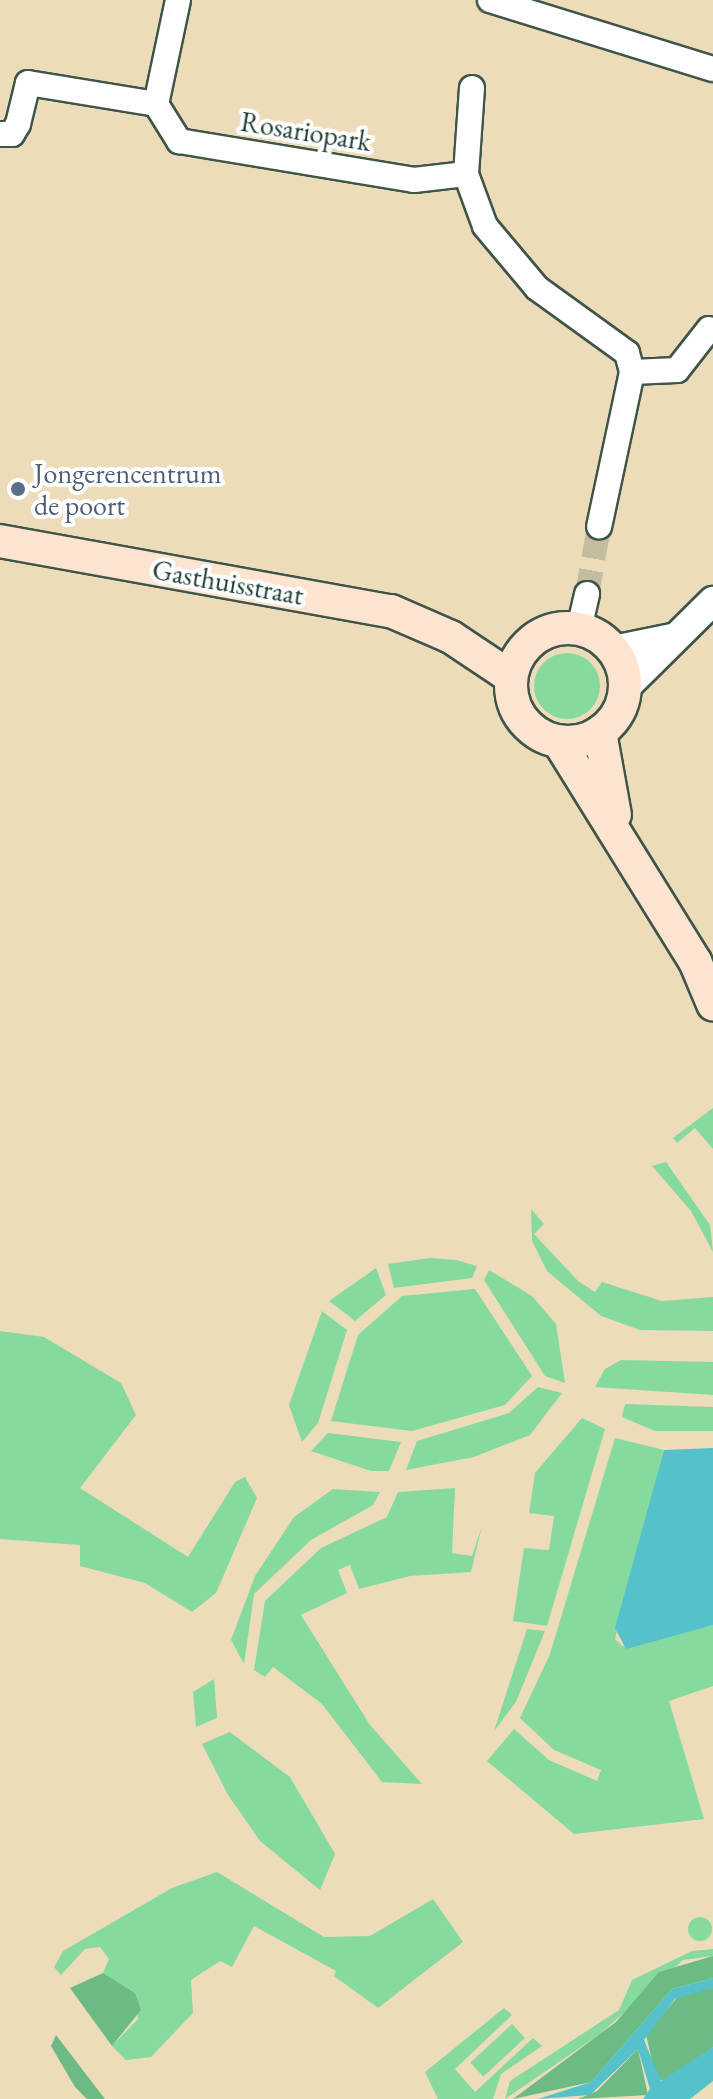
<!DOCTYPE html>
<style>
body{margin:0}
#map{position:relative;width:713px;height:2099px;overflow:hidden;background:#eddcba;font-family:"EB Garamond",serif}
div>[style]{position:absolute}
.green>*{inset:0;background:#86da9d;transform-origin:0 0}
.round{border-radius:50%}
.forest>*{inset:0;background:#6cba84}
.water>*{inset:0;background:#54c1cb}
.minor-tunnel>*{height:24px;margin-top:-12px;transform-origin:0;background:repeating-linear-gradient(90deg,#c4bc9f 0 24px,transparent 0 36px)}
.roads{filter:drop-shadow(2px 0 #3e5548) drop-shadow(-2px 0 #3e5548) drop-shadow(0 2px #3e5548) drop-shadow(0 -2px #3e5548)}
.minor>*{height:24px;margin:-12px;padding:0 12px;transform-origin:12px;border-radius:12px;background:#fff}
.tertiary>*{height:28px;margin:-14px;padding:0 14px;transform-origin:14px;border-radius:14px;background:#fff}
.secondary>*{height:32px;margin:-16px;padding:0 16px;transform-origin:16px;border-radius:16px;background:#fde4d1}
.secondary>.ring{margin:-16px;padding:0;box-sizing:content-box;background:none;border:32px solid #fde4d1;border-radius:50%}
.dots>*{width:22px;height:22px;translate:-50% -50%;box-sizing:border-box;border:4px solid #fff;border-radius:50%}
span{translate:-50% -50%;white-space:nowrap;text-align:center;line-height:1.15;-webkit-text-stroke:8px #fff;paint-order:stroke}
.street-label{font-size:28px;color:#1f3d34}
.service-label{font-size:28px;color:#4e5e75}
.left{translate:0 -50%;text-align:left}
</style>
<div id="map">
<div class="green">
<i class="round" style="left:534px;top:653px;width:66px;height:66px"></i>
<i style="clip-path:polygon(713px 1108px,713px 1149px,695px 1128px,677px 1143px,673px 1138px)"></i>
<i style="clip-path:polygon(666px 1162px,710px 1225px,713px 1252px,691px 1211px,652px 1166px)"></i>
<i style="clip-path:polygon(531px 1209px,544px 1224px,534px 1234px,578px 1281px,595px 1292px,602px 1282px,662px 1301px,713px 1297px,713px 1331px,640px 1330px,601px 1316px,547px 1271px,532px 1241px)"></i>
<i style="clip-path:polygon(430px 1258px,456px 1260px,477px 1266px,472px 1278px,394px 1288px,388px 1264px)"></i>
<i style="clip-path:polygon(376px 1268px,386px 1295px,355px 1321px,329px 1301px)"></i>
<i style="clip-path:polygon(489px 1270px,532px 1296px,556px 1324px,565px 1383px,545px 1376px,484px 1280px)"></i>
<i style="clip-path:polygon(475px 1289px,532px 1376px,505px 1405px,412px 1431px,331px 1421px,358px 1335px,402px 1296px)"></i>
<i style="clip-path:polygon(322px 1311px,347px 1330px,318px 1423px,302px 1442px,289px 1405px)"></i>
<i style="clip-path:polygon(0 1331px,44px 1337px,121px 1383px,136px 1415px,80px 1488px,188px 1557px,235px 1482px,245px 1477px,257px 1498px,216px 1593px,192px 1612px,145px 1583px,80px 1566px,80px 1545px,0 1539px)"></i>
<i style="clip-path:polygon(621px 1360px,713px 1362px,713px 1395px,595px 1387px,605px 1369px)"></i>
<i style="clip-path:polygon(538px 1387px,562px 1393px,530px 1435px,474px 1457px,406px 1470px,417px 1441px,509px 1413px)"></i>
<i style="clip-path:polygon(625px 1404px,713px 1407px,713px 1431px,655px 1431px,622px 1417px)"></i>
<i style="clip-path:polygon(582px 1418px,605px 1429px,547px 1626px,513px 1621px,524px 1548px,549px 1550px,554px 1516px,529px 1513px,535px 1473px)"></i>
<i style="clip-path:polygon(328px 1433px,401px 1442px,389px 1471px,371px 1471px,311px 1451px)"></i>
<i style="clip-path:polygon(615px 1438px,664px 1450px,615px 1639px,622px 1646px,713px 1625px,713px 1686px,669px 1701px,704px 1819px,574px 1834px,487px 1761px,514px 1729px,549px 1760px,597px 1781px,601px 1770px,554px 1750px,520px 1718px,550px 1654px)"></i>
<i style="clip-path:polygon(455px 1488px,452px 1553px,472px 1556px,482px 1526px,471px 1572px,410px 1576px,359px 1589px,350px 1565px,338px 1570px,347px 1593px,301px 1615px,370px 1725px,422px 1784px,382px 1782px,322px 1704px,273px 1667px,265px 1677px,254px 1670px,265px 1601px,321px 1548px,387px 1517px,398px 1492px)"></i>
<i style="clip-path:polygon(333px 1489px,380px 1492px,373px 1505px,311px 1540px,254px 1594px,244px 1664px,231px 1640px,255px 1576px,294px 1517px)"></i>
<i style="clip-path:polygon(527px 1629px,545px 1631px,516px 1702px,494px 1731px)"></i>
<i style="clip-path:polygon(214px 1679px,217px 1718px,196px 1727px,193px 1692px)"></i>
<i style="clip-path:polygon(230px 1732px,290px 1777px,335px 1854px,320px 1890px,260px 1841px,228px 1795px,202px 1744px)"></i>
<i style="clip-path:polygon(217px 1872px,324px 1937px,370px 1936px,433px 1899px,463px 1942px,378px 2008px,334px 1976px,336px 1971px,254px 1926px,232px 1967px,220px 1961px,191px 1980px,193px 2013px,151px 2057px,126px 2060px,112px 2046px,138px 2019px,135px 1993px,103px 1973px,109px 1959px,100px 1947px,85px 1949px,61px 1975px,54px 1967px,63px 1951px,172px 1888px)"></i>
<i class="round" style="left:688px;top:1917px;width:24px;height:24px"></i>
<i style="clip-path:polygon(713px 1949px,713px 1956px,683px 1960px,600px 2034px,505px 2099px,510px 2081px,619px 2010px,632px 1980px,692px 1951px)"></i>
<i style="clip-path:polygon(504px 2008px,512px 2015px,455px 2069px,475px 2092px,533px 2038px,542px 2046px,501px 2074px,493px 2099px,438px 2099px,425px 2072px)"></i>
<i style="left:512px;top:2024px;width:19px;height:57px;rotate:47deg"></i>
</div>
<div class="forest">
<i style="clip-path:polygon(713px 1956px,713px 1978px,672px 1989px,591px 2082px,513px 2099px,616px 2022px,659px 1972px)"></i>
<i style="clip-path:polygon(103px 1973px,135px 1993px,141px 2010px,112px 2046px,70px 1988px)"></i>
<i style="clip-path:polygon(713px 1988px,713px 2047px,668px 2081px,656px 2079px,646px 2034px,681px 1993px)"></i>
<i style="clip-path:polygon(56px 2035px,85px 2073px,105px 2099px,87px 2099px,75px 2087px,51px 2046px)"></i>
<i style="clip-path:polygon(638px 2049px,648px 2095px,578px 2099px,597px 2091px)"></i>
</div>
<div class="water">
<i style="clip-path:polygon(713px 1448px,713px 1625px,626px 1649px,615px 1628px,664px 1450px)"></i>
<i style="clip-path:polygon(713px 1978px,713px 1988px,675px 1999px,644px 2040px,661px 2081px,713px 2047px,713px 2081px,690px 2099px,643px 2099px,650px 2089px,638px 2049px,590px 2095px,538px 2099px,591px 2082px,672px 1989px)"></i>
</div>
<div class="minor-tunnel">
<i style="left:587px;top:594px;width:68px;rotate:-79.8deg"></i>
</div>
<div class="roads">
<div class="minor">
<i style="left:178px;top:0;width:106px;rotate:101.9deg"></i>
<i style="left:156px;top:104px;width:44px;rotate:58.1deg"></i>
<i style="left:179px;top:141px;width:238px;rotate:9.4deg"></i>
<i style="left:414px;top:180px;width:52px;rotate:-6.6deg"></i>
<i style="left:490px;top:0;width:233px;rotate:17.2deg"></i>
<i style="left:472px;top:88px;width:86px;rotate:94deg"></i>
<i style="left:466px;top:174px;width:55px;rotate:69.9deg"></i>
<i style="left:485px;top:226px;width:81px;rotate:50deg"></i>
<i style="left:537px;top:288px;width:111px;rotate:35.8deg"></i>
<i style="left:627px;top:353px;width:20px;rotate:75deg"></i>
<i style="left:632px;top:372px;width:158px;rotate:102deg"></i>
<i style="left:0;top:134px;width:12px"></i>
<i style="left:12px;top:134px;width:12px;rotate:-59deg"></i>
<i style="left:18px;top:124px;width:42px;rotate:-76.3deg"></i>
<i style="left:28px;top:83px;width:130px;rotate:9.3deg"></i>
<i style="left:632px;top:372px;width:45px;rotate:-2.5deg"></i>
<i style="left:677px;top:370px;width:52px;rotate:-52deg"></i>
<i style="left:579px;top:629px;width:36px;rotate:-77deg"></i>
</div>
<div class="tertiary">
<i style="left:613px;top:650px;width:60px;rotate:-11.5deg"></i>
<i style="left:625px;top:688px;width:124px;rotate:-44.7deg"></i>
</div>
<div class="secondary">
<i style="left:0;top:541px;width:397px;rotate:10.2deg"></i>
<i style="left:391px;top:611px;width:65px;rotate:23.4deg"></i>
<i style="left:451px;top:637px;width:72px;rotate:33.7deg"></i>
<i class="ring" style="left:511px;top:628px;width:82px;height:82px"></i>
<i style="left:600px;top:732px;width:84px;rotate:79.8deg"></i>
<i style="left:559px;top:742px;width:258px;rotate:58.2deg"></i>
<i style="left:695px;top:961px;width:47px;rotate:67.3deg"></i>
</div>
</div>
<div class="dots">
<i style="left:18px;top:489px;background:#5c6f8a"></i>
</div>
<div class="street-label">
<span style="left:306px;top:131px;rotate:9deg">Rosariopark</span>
<span style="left:228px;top:582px;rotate:10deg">Gasthuisstraat</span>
</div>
<div class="service-label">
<span class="left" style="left:34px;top:489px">Jongerencentrum<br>de poort</span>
</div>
</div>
